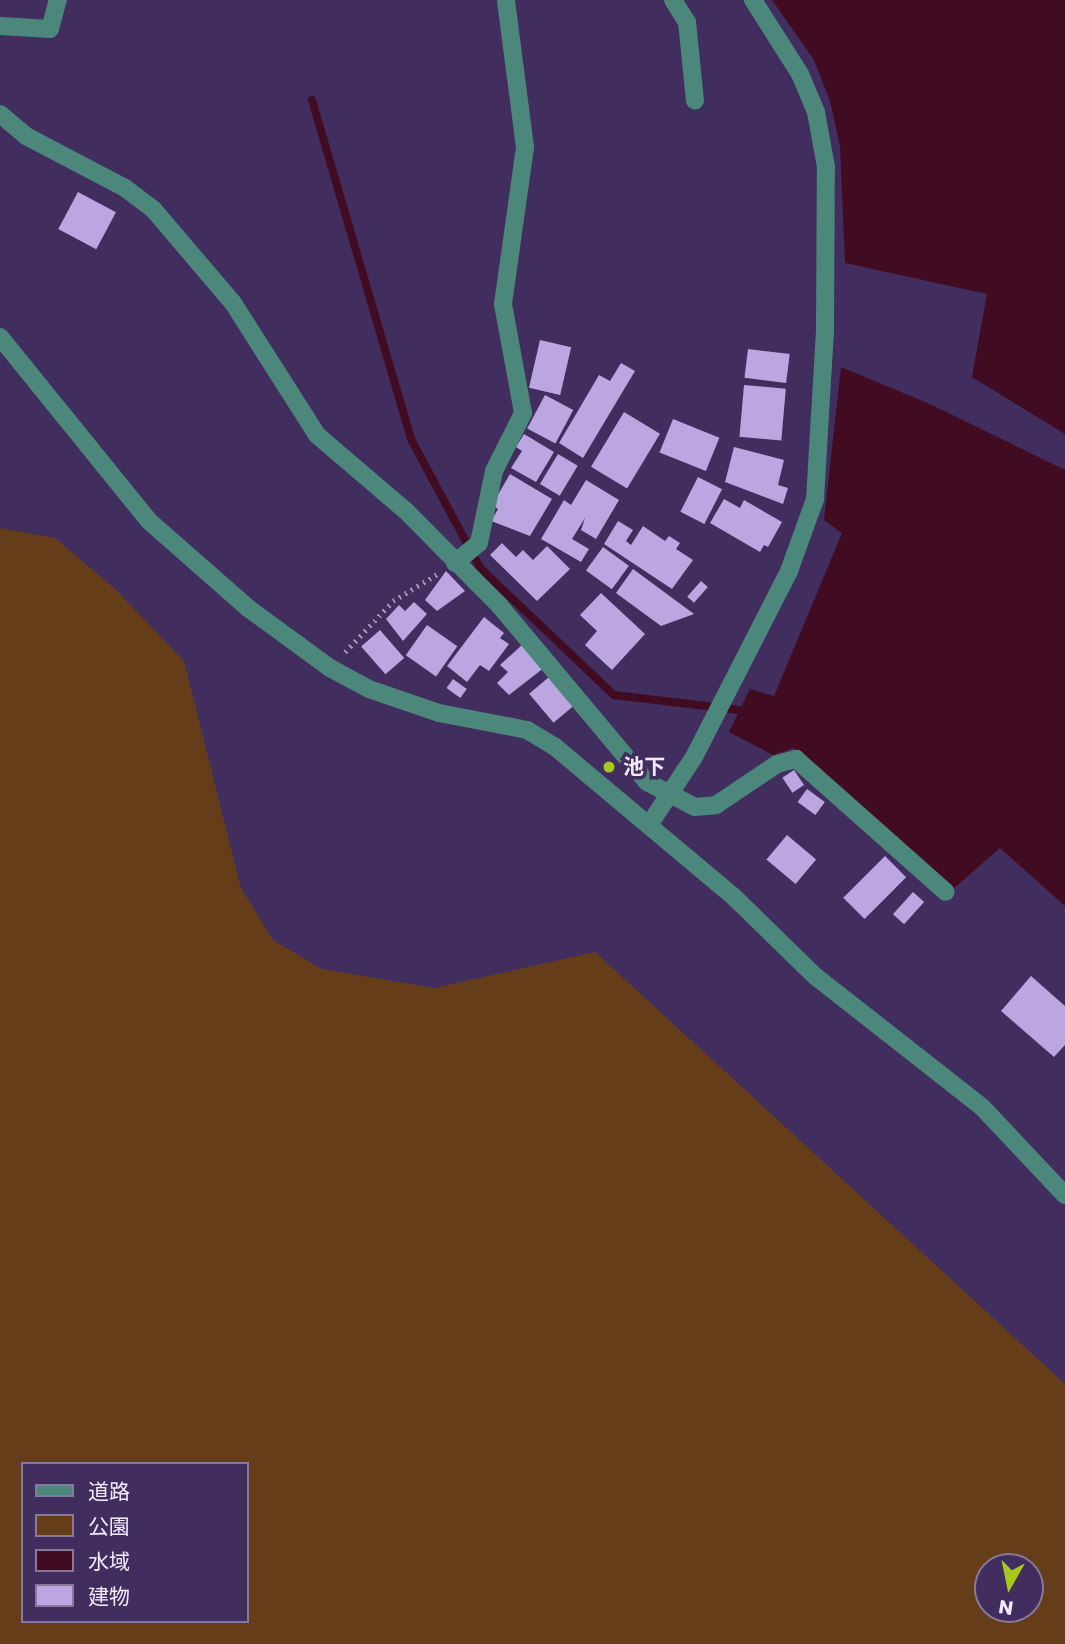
<!DOCTYPE html>
<meta charset="utf-8">
<style>
body{margin:0}
#map{position:relative;width:1065px;height:1644px;overflow:hidden;background:#412d5e;font-family:Poppins,"Noto Sans JP",sans-serif}
div>[style]{position:absolute}
.green>*{inset:0;background:#653e19}
.water>*{inset:0;background:#410c21}
.stream>*{height:8px;margin:-4px;padding:0 4px;transform-origin:4px;border-radius:4px;background:#410c21}
.building>*{inset:0;background:#bba6e1;transform-origin:0 0}
.path>*{height:4.5px;margin-top:-2.25px;transform-origin:0;background:repeating-linear-gradient(90deg,#9f93b3 0 2px,transparent 0 7px)}
.minor>*{height:18px;margin:-9px;padding:0 9px;transform-origin:9px;border-radius:9px;background:#4c877c}
.dots>*{width:19px;height:19px;translate:-50% -50%;box-sizing:border-box;border:4px solid #412d5e;border-radius:50%}
span{translate:-50% -50%;white-space:nowrap;text-align:center;line-height:1.15;-webkit-text-stroke:7px #412d5e;paint-order:stroke}
.poi-label{font-size:21px;color:#f1ebfd;font-weight:700}
.left{translate:0 -50%;text-align:left}
.legend{position:absolute;left:21px;top:1462px;width:228px;height:161px;box-sizing:border-box;background:#412d5e;border:2px solid #87799e;margin:0;padding:9px 12px;list-style:none;font-size:21px;color:#f1ebfd}
.legend li{display:flex;align-items:center;gap:14px;height:35px}
.legend b{width:35px;border:2px solid #87799e}
.north{position:absolute;left:974px;top:1553px;width:70px;height:70px;box-sizing:border-box;background:#412d5e;border:2px solid #87799e;border-radius:50%;rotate:189deg;font-size:19px;font-weight:700;line-height:28px;text-align:center;color:#f1ebfd}
.north::after{content:'';display:block;margin:auto;width:24px;height:32px;background:#a8c71d;clip-path:polygon(50% 0,100% 100%,50% 72%,0 100%)}
</style>
<div id="map">
<div class="green">
<i style="clip-path:polygon(evenodd,0 528px,55px 538px,114px 588px,184px 661px,241px 888px,273px 940px,322px 969px,434px 988px,595px 952px,1065px 1384px,1065px 1644px,0 1644px,0 528px,23px 1464px,247px 1464px,247px 1621px,23px 1621px,23px 1464px,0 528px,988px 1567px,1030px 1567px,1030px 1609px,988px 1609px,988px 1567px)"></i>
</div>
<div class="water">
<i style="clip-path:polygon(772px 0,1065px 0,1065px 434px,972px 377px,987px 294px,845px 263px,840px 146px,830px 101px,814px 60px)"></i>
<i style="clip-path:polygon(841px 367px,932px 405px,1065px 470px,1065px 906px,1000px 848px,953px 889px,793px 748px,773px 755px,729px 732px,750px 689px,774px 696px,842px 533px,824px 520px)"></i>
</div>
<div class="stream">
<i style="left:312px;top:100px;width:355px;rotate:73.7deg"></i>
<i style="left:412px;top:441px;width:144px;rotate:61.8deg"></i>
<i style="left:480px;top:568px;width:185px;rotate:43.5deg"></i>
<i style="left:614px;top:695px;width:126px;rotate:6.8deg"></i>
</div>
<div class="building">
<i style="left:78px;top:192px;width:43px;height:42px;rotate:28deg"></i>
<i style="left:540px;top:340px;width:32px;height:49px;rotate:13deg"></i>
<i style="left:748px;top:349px;width:42px;height:29px;rotate:7deg"></i>
<i style="clip-path:polygon(621px 363px,635px 371px,583px 458px,559px 443px,599px 375px,610px 381px)"></i>
<i style="left:744px;top:385px;width:42px;height:52px;rotate:5deg"></i>
<i style="left:545px;top:395px;width:32px;height:38px;rotate:28deg"></i>
<i style="left:624px;top:412px;width:42px;height:64px;rotate:31deg"></i>
<i style="left:673px;top:419px;width:50px;height:36px;rotate:22deg"></i>
<i style="clip-path:polygon(524px 434px,554px 452px,536px 482px,511px 468px,522px 451px,516px 447px)"></i>
<i style="clip-path:polygon(734px 447px,784px 460px,778px 485px,788px 488px,783px 504px,725px 482px)"></i>
<i style="left:558px;top:454px;width:23px;height:35px;rotate:31deg"></i>
<i style="clip-path:polygon(510px 474px,552px 499px,530px 536px,491px 521px,498px 509px,492px 505px)"></i>
<i style="left:698px;top:477px;width:27px;height:39px;rotate:27deg"></i>
<i style="clip-path:polygon(586px 480px,619px 500px,596px 539px,581px 530px,585px 518px,572px 539px,589px 549px,581px 562px,541px 539px,564px 500px,571px 505px)"></i>
<i style="clip-path:polygon(724px 499px,740px 508px,744px 500px,782px 522px,768px 547px,764px 545px,760px 552px,710px 523px)"></i>
<i style="clip-path:polygon(618px 521px,633px 530px,626px 541px,631px 545px,643px 526px,665px 541px,669px 536px,680px 543px,676px 549px,693px 560px,672px 589px,604px 544px)"></i>
<i style="clip-path:polygon(502px 543px,516px 557px,523px 550px,533px 560px,547px 546px,570px 569px,537px 601px,490px 555px)"></i>
<i style="left:603px;top:547px;width:32px;height:29px;rotate:36deg"></i>
<i style="clip-path:polygon(633px 569px,694px 614px,661px 626px,616px 593px)"></i>
<i style="clip-path:polygon(446px 571px,465px 591px,437px 611px,425px 600px)"></i>
<i style="left:701px;top:581px;width:9px;height:21px;rotate:41deg"></i>
<i style="clip-path:polygon(601px 593px,645px 634px,612px 670px,585px 645px,597px 631px,580px 615px)"></i>
<i style="clip-path:polygon(414px 602px,427px 614px,403px 641px,386px 619px,399px 605px,405px 611px)"></i>
<i style="clip-path:polygon(484px 617px,504px 633px,500px 638px,509px 644px,489px 671px,480px 665px,467px 682px,447px 666px)"></i>
<i style="left:427px;top:625px;width:37px;height:37px;rotate:35deg"></i>
<i style="left:380px;top:630px;width:37px;height:25px;rotate:49deg"></i>
<i style="clip-path:polygon(523px 644px,545px 667px,509px 695px,497px 683px,508px 672px,500px 665px)"></i>
<i style="left:549px;top:677px;width:38px;height:26px;rotate:50deg"></i>
<i style="left:453px;top:679px;width:17px;height:11px;rotate:36deg"></i>
<i style="left:794px;top:770px;width:18px;height:14px;rotate:56deg"></i>
<i style="left:807px;top:789px;width:22px;height:16px;rotate:36deg"></i>
<i style="left:787px;top:835px;width:38px;height:32px;rotate:40deg"></i>
<i style="left:885px;top:856px;width:30px;height:59px;rotate:45deg"></i>
<i style="left:913px;top:892px;width:15px;height:30px;rotate:42deg"></i>
<i style="clip-path:polygon(1031px 976px,1065px 1006px,1065px 1045px,1054px 1057px,1001px 1011px)"></i>
</div>
<div class="path">
<i style="left:345px;top:652px;width:70px;rotate:-46.7deg"></i>
<i style="left:393px;top:601px;width:54px;rotate:-31.3deg"></i>
</div>
<div class="minor">
<i style="left:673px;top:0;width:26px;rotate:58deg"></i>
<i style="left:687px;top:22px;width:79px;rotate:84.2deg"></i>
<i style="left:0;top:26px;width:50px;rotate:3.4deg"></i>
<i style="left:50px;top:29px;width:30px;rotate:-75deg"></i>
<i style="left:0;top:114px;width:34px;rotate:40deg"></i>
<i style="left:26px;top:136px;width:112px;rotate:27.7deg"></i>
<i style="left:125px;top:188px;width:35px;rotate:37deg"></i>
<i style="left:153px;top:209px;width:123px;rotate:49.6deg"></i>
<i style="left:233px;top:303px;width:156px;rotate:57.5deg"></i>
<i style="left:317px;top:435px;width:117px;rotate:40.5deg"></i>
<i style="left:406px;top:511px;width:132px;rotate:45.3deg"></i>
<i style="left:499px;top:605px;width:231px;rotate:50.1deg"></i>
<i style="left:647px;top:782px;width:54px;rotate:27.5deg"></i>
<i style="left:695px;top:807px;width:21px;rotate:-5deg"></i>
<i style="left:716px;top:805px;width:73px;rotate:-33.9deg"></i>
<i style="left:777px;top:764px;width:20px;rotate:-15deg"></i>
<i style="left:796px;top:759px;width:200px;rotate:41.6deg"></i>
<i style="left:0;top:337px;width:237px;rotate:51deg"></i>
<i style="left:149px;top:521px;width:132px;rotate:41.3deg"></i>
<i style="left:248px;top:608px;width:102px;rotate:36.2deg"></i>
<i style="left:330px;top:668px;width:44px;rotate:28.3deg"></i>
<i style="left:369px;top:689px;width:74px;rotate:18.9deg"></i>
<i style="left:439px;top:713px;width:90px;rotate:10.9deg"></i>
<i style="left:527px;top:730px;width:31px;rotate:31deg"></i>
<i style="left:554px;top:746px;width:234px;rotate:40deg"></i>
<i style="left:733px;top:896px;width:115px;rotate:44.3deg"></i>
<i style="left:815px;top:976px;width:212px;rotate:38.1deg"></i>
<i style="left:982px;top:1107px;width:121px;rotate:46.7deg"></i>
<i style="left:455px;top:563px;width:31px;rotate:-40deg"></i>
<i style="left:479px;top:543px;width:74px;rotate:-78.2deg"></i>
<i style="left:494px;top:471px;width:65px;rotate:-63.4deg"></i>
<i style="left:523px;top:413px;width:111px;rotate:-100.4deg"></i>
<i style="left:503px;top:304px;width:159px;rotate:-82deg"></i>
<i style="left:525px;top:147px;width:148px;rotate:-97.4deg"></i>
<i style="left:649px;top:825px;width:82px;rotate:-56.5deg"></i>
<i style="left:694px;top:757px;width:209px;rotate:-62.9deg"></i>
<i style="left:789px;top:571px;width:77px;rotate:-70.1deg"></i>
<i style="left:815px;top:499px;width:166px;rotate:-86.6deg"></i>
<i style="left:825px;top:333px;width:166px;rotate:-89.7deg"></i>
<i style="left:826px;top:167px;width:56px;rotate:-100.3deg"></i>
<i style="left:816px;top:112px;width:41px;rotate:-112.8deg"></i>
<i style="left:800px;top:74px;width:88px;rotate:-122.4deg"></i>
</div>
<div class="dots">
<i style="left:609px;top:767px;background:#a8c71d"></i>
</div>
<div class="poi-label">
<span class="left" style="left:623px;top:767px">池下</span>
</div>
<ul class="legend">
<li><b style="height:9px;background:#4c877c"></b>道路</li>
<li><b style="height:19px;background:#653e19"></b>公園</li>
<li><b style="height:19px;background:#410c21"></b>水域</li>
<li><b style="height:19px;background:#bba6e1"></b>建物</li>
</ul>
<div class="north">N</div>
</div>
